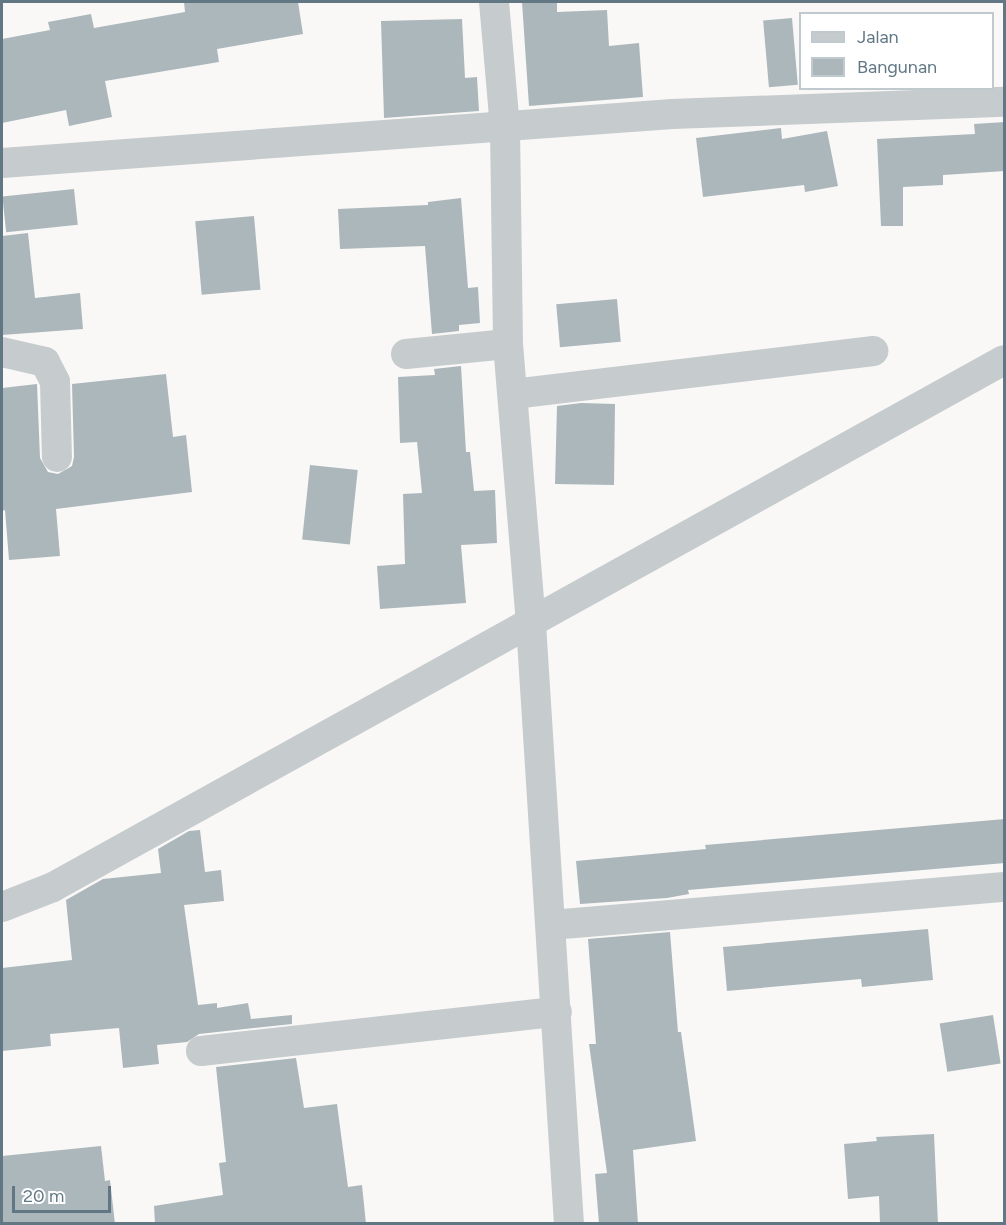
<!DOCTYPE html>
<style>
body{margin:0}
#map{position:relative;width:1006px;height:1225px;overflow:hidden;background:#f9f8f6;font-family:Figtree,sans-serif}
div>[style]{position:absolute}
.building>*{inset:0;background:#acb7bc;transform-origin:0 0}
.street>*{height:30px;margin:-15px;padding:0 15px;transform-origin:15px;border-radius:15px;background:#c6cbce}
span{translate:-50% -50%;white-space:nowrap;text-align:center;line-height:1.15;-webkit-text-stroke:6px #fff;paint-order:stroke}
.frame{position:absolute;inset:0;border:3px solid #617884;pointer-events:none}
.legend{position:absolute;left:799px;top:12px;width:195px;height:78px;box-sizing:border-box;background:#fff;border:2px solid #c0c9ce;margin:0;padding:8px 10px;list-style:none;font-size:18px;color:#617884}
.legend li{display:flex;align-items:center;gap:12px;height:30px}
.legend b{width:30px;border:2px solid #c0c9ce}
.scale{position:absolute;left:12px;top:1186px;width:99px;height:27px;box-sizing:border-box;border:3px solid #617884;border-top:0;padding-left:8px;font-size:18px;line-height:21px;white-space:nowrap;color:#617884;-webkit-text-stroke:4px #fff;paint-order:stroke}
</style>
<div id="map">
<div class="building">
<i style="clip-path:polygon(184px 2px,298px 2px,303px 34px,217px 49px,219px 62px,105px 81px,112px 117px,69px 126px,66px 110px,2px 123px,2px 39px,50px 30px,48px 22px,91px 14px,94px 28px,185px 12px)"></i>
<i style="clip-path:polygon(522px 2px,557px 2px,557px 12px,607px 10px,609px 46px,639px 43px,643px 97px,529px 106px)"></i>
<i style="left:792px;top:18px;width:67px;height:29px;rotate:85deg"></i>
<i style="clip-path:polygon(462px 19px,465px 78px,477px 77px,479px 111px,384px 118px,381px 21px)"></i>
<i style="clip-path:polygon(1005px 122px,1005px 171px,943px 175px,943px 185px,903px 187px,903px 226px,881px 226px,877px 139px,975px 134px,974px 124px)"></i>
<i style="clip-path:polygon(781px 128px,782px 139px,827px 131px,838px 186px,805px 192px,804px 185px,703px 197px,696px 138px)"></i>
<i style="left:74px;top:189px;width:36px;height:72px;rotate:84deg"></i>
<i style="clip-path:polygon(461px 198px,468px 288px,478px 287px,480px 323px,459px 325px,459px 331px,432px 334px,425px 246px,340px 249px,338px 209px,428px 205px,428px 202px)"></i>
<i style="left:254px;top:216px;width:74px;height:59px;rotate:85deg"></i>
<i style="clip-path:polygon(28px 233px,35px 298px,80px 293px,83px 329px,2px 335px,2px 236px)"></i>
<i style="left:617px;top:299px;width:43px;height:61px;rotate:85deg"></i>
<i style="clip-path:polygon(461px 366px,466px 452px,470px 452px,474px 491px,495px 490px,497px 543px,461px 545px,466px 603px,380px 609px,377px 566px,405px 564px,403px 494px,422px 493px,417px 442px,400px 443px,398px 377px,435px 375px,434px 369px)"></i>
<i style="clip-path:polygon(166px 374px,173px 437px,186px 435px,192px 492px,56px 509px,60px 556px,9px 560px,5px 510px,2px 511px,2px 388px,37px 384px,40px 458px,48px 472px,58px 474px,72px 466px,74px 457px,72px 384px)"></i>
<i style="clip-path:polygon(581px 403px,615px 404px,614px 485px,555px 484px,557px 406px)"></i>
<i style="left:310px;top:465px;width:48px;height:75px;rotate:6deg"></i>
<i style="clip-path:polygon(1005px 819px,1005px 863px,688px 890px,689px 894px,667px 898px,580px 904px,576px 861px,706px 849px,705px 845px)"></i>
<i style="clip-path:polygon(200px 830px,205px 872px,221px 870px,224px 901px,184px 905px,198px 1005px,217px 1003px,217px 1008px,248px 1003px,251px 1019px,292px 1015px,292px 1024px,199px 1034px,187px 1042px,157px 1045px,159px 1064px,123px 1068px,119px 1028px,50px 1034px,51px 1046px,2px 1051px,2px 968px,72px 960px,66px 900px,103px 879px,161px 873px,158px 849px,189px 831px)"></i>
<i style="clip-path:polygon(928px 929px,933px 980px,862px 987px,861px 979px,727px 991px,723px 947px)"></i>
<i style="clip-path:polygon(670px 932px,678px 1032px,681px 1032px,696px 1141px,633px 1150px,638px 1224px,599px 1224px,595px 1174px,607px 1173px,589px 1044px,596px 1044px,588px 939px)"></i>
<i style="left:993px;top:1015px;width:49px;height:54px;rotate:81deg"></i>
<i style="clip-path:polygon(296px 1058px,304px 1108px,337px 1104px,348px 1187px,362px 1185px,366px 1224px,155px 1224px,154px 1206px,223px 1195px,219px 1163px,226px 1162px,216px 1067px)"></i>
<i style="clip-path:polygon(934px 1134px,938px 1224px,880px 1224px,879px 1196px,848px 1199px,844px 1144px,877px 1141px,876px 1137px)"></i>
<i style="clip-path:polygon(101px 1146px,105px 1181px,110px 1180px,115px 1224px,2px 1224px,2px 1156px)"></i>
</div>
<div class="street">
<i style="left:494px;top:2px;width:126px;rotate:85deg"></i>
<i style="left:505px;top:128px;width:216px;rotate:89.2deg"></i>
<i style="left:508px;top:344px;width:281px;rotate:85.3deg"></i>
<i style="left:531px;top:624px;width:601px;rotate:86.38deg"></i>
<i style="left:2px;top:163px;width:672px;rotate:-4.18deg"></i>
<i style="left:672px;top:114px;width:332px;rotate:-2.1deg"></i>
<i style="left:2px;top:352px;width:44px;rotate:13.1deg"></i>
<i style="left:45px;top:362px;width:22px;rotate:63deg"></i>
<i style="left:55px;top:382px;width:75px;rotate:88.5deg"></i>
<i style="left:406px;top:354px;width:102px;rotate:-5.6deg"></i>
<i style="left:513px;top:394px;width:363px;rotate:-6.8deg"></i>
<i style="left:2px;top:907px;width:55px;rotate:-21.4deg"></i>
<i style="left:53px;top:887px;width:1087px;rotate:-28.99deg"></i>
<i style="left:551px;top:925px;width:455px;rotate:-4.8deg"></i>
<i style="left:201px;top:1051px;width:358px;rotate:-6.3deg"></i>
</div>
<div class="frame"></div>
<ul class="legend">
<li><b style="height:8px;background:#c6cbce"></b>Jalan</li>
<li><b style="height:16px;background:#acb7bc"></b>Bangunan</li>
</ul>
<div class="scale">20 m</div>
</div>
